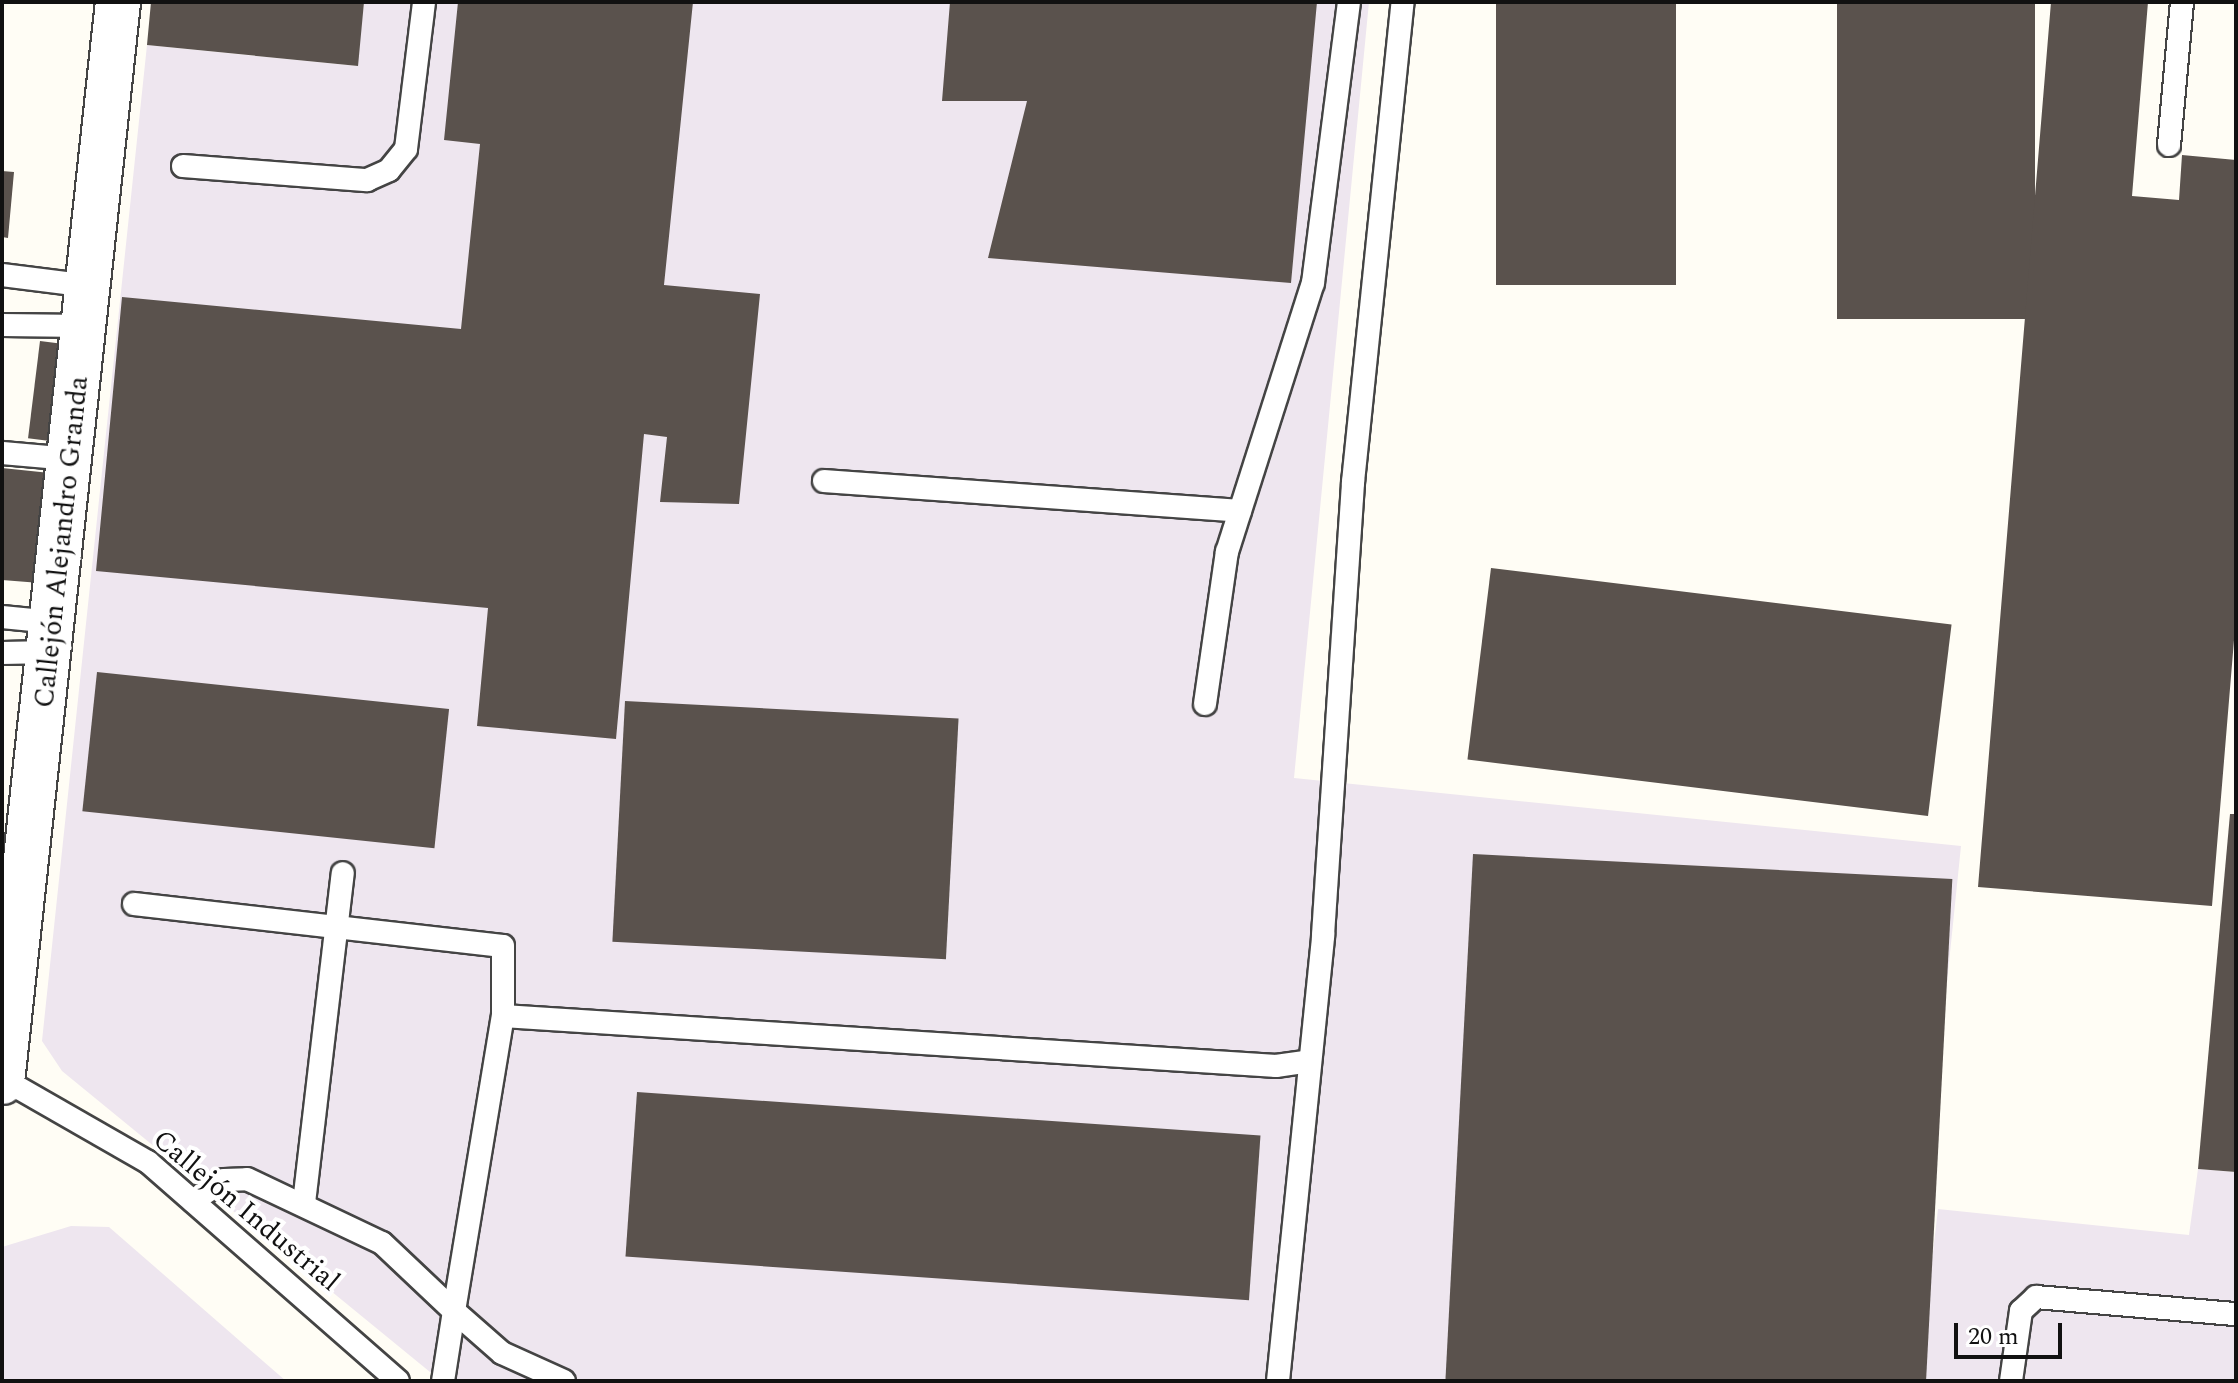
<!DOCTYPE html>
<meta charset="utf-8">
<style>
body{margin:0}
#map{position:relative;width:2238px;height:1383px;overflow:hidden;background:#fffdf5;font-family:Spectral,serif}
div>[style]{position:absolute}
.industrial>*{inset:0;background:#eee6ef}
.building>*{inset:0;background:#5a524d;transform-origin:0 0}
.roads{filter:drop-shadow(2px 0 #444) drop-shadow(-2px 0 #444) drop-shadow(0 2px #444) drop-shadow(0 -2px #444)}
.lane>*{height:22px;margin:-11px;padding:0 11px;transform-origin:11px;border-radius:11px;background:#fff}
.street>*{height:44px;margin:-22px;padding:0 22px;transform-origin:22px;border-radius:22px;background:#fff}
span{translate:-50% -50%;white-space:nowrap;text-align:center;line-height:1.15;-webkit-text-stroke:8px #fff;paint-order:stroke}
.street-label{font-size:28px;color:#111}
.frame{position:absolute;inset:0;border:4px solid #111;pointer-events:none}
.scale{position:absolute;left:1954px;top:1323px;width:108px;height:36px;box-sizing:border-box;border:4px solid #111;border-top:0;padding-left:10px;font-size:24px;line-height:28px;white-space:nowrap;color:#111;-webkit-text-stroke:6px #fff;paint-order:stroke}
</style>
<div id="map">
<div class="industrial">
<i style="clip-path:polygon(364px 2px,1369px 2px,1294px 778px,1961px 846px,1906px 1381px,441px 1381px,62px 1071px,42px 1041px,147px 45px,357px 66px)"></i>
<i style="clip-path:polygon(2198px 1169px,2236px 1172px,2236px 1381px,1918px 1381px,1938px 1209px,2189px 1235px)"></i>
<i style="clip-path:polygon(71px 1226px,109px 1227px,286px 1381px,2px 1381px,2px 1247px)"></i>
</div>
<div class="building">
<i style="clip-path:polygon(151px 2px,364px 2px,358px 66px,147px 45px)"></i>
<i style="clip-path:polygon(458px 2px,693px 2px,664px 285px,760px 294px,739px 504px,660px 502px,667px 437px,644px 434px,616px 739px,477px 726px,488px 608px,96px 571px,122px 297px,461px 329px,480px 144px,444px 140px)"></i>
<i style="clip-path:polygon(950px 2px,1317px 2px,1291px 283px,988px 258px,1027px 101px,942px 101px)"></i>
<i style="left:1496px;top:2px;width:180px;height:283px"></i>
<i style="left:1837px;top:2px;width:198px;height:317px"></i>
<i style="clip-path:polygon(2051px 2px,2148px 2px,2132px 196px,2179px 200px,2182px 155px,2236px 160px,2236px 616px,2212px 906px,1978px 887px)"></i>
<i style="clip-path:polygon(2px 171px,14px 172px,8px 238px,2px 237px)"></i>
<i style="left:40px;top:341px;width:24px;height:98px;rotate:7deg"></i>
<i style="clip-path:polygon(2px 468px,50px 473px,40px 583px,2px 580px)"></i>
<i style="left:1491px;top:568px;width:464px;height:193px;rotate:7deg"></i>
<i style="left:97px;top:672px;width:354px;height:140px;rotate:6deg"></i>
<i style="left:625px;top:701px;width:334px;height:241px;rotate:3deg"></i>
<i style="clip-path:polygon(2230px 814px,2236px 814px,2236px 1172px,2198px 1169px)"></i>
<i style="left:1473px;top:854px;width:480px;height:530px;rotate:3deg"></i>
<i style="left:637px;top:1092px;width:625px;height:165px;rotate:4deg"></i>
</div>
<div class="roads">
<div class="lane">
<i style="left:2169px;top:145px;width:144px;rotate:-84.8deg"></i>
<i style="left:183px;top:166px;width:185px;rotate:4.4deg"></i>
<i style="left:367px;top:180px;width:24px;rotate:-24deg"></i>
<i style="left:389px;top:170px;width:27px;rotate:-51deg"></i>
<i style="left:406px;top:149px;width:148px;rotate:-83deg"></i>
<i style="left:2px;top:275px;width:88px;rotate:7.2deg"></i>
<i style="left:2px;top:325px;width:83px;rotate:0.7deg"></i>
<i style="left:2px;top:453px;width:69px;rotate:5deg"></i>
<i style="left:824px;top:481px;width:417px;rotate:4.1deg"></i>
<i style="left:2px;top:617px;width:51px;rotate:5.6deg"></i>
<i style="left:2px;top:653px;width:48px;rotate:-1.2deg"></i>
<i style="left:1205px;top:704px;width:154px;rotate:-81.8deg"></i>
<i style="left:1227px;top:552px;width:282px;rotate:-72.3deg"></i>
<i style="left:1313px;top:283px;width:283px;rotate:-82.7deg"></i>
<i style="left:134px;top:904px;width:371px;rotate:6.5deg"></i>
<i style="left:503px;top:946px;width:70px;rotate:90deg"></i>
<i style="left:3px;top:1079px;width:167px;rotate:29.8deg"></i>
<i style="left:148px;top:1162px;width:332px;rotate:41.2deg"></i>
<i style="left:193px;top:1201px;width:37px;rotate:-34deg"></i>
<i style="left:224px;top:1180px;width:23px;rotate:-2deg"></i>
<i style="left:247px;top:1179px;width:149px;rotate:25.4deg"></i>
<i style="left:382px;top:1243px;width:99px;rotate:43.4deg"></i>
<i style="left:454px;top:1311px;width:71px;rotate:98.9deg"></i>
<i style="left:304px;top:1203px;width:332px;rotate:-83.3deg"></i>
<i style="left:564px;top:1381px;width:68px;rotate:-155.7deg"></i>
<i style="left:502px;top:1353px;width:64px;rotate:-138.8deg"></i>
<i style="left:454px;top:1311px;width:299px;rotate:-80.6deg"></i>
<i style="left:503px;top:1016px;width:775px;rotate:3.7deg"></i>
<i style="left:1276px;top:1066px;width:29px;rotate:-8deg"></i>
<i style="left:1278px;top:1381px;width:448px;rotate:-84.2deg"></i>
<i style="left:1323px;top:935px;width:454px;rotate:-86.2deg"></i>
<i style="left:1353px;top:482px;width:483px;rotate:-84.1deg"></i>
<i style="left:2011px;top:1381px;width:71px;rotate:-81.9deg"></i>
<i style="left:2021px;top:1311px;width:21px;rotate:-43deg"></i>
<i style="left:2036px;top:1297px;width:201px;rotate:4.9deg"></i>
</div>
<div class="street">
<i style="left:2px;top:1082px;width:1086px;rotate:-83.87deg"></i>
</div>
</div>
<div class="street-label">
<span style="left:62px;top:542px;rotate:-84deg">Callejón Alejandro Granda</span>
<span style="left:246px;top:1211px;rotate:40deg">Callejón Industrial</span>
</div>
<div class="frame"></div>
<div class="scale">20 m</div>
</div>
